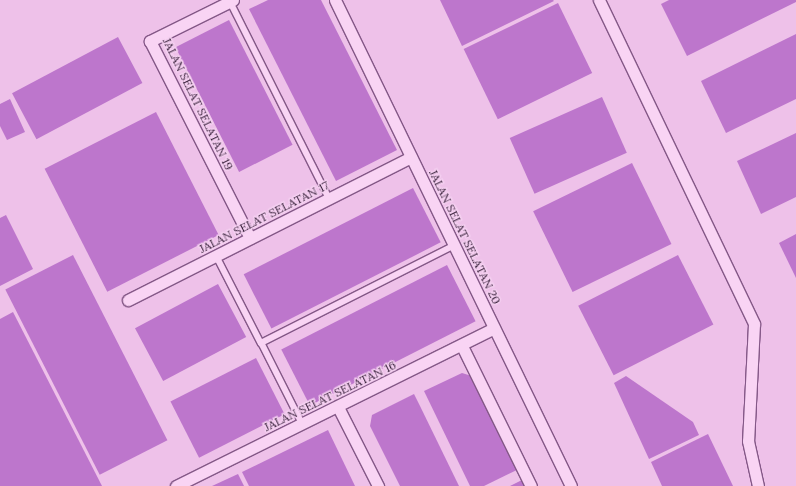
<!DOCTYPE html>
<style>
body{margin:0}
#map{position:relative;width:796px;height:486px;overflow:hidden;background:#eec1e9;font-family:Lora,serif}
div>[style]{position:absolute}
.building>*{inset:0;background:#bd76cc;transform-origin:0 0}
.roads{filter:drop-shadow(1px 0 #845887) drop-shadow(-1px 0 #845887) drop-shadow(0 1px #845887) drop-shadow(0 -1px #845887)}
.lane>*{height:5.5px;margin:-2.75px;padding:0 2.75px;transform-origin:2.75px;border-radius:2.75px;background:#f9d4f4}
.street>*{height:11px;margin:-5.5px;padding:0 5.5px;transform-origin:5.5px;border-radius:5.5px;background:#f9d4f4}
span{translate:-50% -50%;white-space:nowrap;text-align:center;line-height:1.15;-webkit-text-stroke:3px #f5d0f1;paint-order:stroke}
.street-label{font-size:12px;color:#341d37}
</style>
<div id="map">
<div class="building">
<i style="clip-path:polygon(268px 0,321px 0,397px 150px,336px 181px,249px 9px)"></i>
<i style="clip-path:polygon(440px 0,553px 0,554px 1px,462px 46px)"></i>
<i style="clip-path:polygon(669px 0,796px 0,796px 2px,687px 56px,661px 4px)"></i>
<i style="left:558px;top:3px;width:78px;height:105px;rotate:64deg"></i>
<i style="left:229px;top:20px;width:140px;height:60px;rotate:63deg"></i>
<i style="clip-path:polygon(796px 34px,796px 99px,726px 133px,701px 81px)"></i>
<i style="left:118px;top:37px;width:52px;height:120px;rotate:62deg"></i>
<i style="left:602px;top:97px;width:61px;height:101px;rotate:66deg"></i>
<i style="clip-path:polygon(10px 99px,25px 132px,7px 140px,0 126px,0 104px)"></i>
<i style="left:156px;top:112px;width:138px;height:125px;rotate:63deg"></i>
<i style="clip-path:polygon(796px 133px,796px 197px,761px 214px,737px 161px)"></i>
<i style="left:632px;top:163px;width:90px;height:110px;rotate:64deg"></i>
<i style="left:413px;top:188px;width:61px;height:190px;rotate:63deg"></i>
<i style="clip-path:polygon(6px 215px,33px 269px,0 286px,0 218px)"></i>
<i style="clip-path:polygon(796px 234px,796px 278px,779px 243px)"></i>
<i style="left:73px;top:255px;width:208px;height:76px;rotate:63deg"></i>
<i style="left:678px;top:255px;width:78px;height:112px;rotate:63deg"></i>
<i style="left:447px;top:265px;width:63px;height:186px;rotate:63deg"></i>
<i style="left:218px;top:284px;width:60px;height:94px;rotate:62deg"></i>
<i style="clip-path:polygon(13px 312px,102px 486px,0 486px,0 319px)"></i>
<i style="left:256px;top:358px;width:63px;height:96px;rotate:63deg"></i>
<i style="clip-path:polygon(462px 373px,475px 377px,519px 469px,484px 486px,470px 486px,424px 391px)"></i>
<i style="clip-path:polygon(626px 376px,693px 422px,699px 435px,649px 459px,614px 383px)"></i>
<i style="clip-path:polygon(414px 394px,420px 406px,459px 486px,400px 486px,370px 426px,372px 415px)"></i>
<i style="clip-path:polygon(328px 430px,355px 486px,249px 486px,242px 472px)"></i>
<i style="clip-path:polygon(708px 434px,733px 486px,662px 486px,651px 462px)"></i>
<i style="clip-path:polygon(238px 474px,244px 486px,212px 486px)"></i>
<i style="clip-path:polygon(524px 479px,527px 486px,510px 486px)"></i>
</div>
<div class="roads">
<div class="lane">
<i style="left:230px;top:1px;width:220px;rotate:63.3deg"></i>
<i style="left:216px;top:255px;width:99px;rotate:62.9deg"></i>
<i style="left:302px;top:424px;width:91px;rotate:-116.8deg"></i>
<i style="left:261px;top:343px;width:217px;rotate:-26.8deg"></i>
</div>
<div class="street">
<i style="left:233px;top:0;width:93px;rotate:153.7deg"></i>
<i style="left:150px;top:41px;width:221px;rotate:63.1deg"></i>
<i style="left:335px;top:0;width:540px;rotate:64.1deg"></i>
<i style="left:599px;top:0;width:359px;rotate:64.4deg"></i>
<i style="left:754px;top:324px;width:117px;rotate:92.9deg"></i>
<i style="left:748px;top:441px;width:46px;rotate:77.5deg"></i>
<i style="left:128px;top:300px;width:317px;rotate:-26.8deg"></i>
<i style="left:462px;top:346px;width:156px;rotate:63.8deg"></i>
<i style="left:338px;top:407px;width:89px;rotate:63.1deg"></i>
<i style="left:176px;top:486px;width:355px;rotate:-26.4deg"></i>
</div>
</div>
<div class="street-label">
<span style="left:198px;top:104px;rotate:64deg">JALAN SELAT SELATAN 19</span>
<span style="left:264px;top:217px;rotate:-27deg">JALAN SELAT SELATAN 17</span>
<span style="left:465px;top:237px;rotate:64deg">JALAN SELAT SELATAN 20</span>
<span style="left:330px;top:396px;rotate:-26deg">JALAN SELAT SELATAN 16</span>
</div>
</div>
